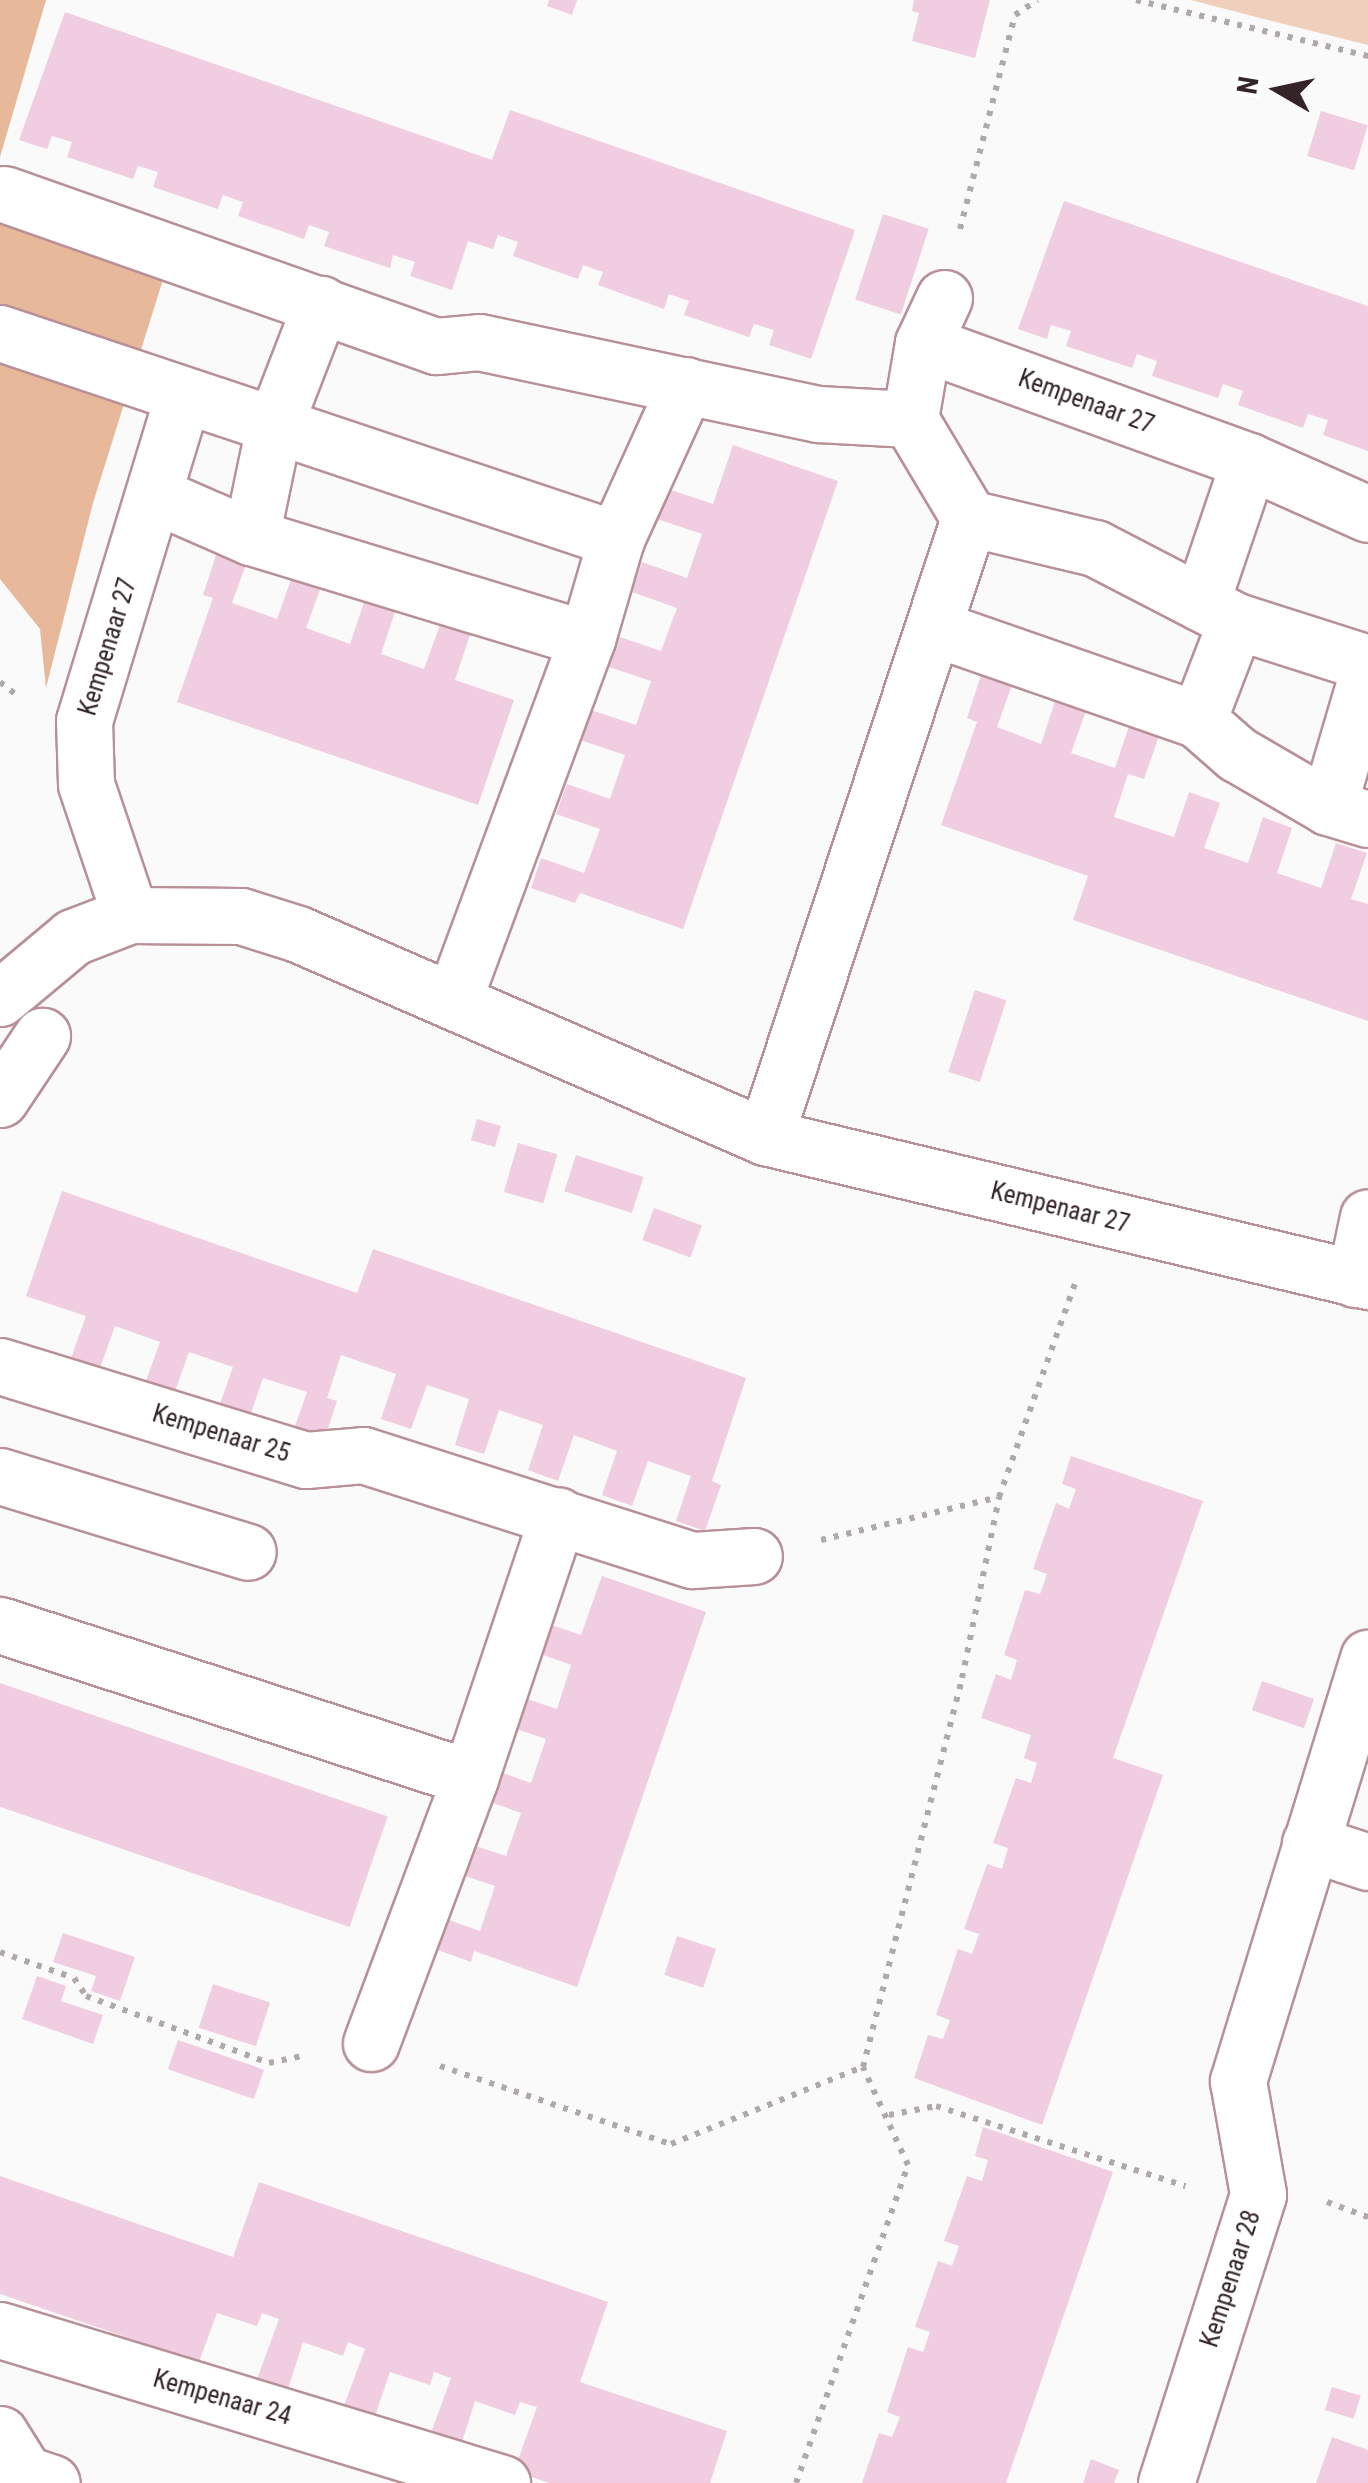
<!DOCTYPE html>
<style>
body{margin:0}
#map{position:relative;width:1368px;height:2483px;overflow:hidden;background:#fafafa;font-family:"Roboto Condensed",sans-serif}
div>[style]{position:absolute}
.green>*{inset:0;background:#f0d0bc}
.forest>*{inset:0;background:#e7b89a}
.building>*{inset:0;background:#f0cde1;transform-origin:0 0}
.path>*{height:6px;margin-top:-3px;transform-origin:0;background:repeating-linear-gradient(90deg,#afa9aa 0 5px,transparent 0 13px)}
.roads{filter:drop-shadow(2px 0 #b89097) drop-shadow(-2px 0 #b89097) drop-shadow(0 2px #b89097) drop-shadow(0 -2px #b89097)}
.street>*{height:55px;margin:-27.5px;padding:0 27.5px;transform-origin:27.5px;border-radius:27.5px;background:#fff}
.secondary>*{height:55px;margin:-27.5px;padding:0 27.5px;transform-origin:27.5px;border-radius:27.5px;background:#fff}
span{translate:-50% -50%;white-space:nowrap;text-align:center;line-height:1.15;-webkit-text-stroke:8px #fff;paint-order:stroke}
.street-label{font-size:25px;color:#342427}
.north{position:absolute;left:1228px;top:40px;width:100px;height:100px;-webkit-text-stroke:8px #fff;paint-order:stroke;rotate:279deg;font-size:28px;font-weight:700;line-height:40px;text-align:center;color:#342427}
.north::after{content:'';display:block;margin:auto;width:35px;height:45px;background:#342427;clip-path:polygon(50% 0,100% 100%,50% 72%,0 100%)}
</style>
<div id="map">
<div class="green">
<i style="clip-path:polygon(1191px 0,1368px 0,1368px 45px,1264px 19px)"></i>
</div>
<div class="forest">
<i style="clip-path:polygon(0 0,46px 0,0 157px)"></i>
<i style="clip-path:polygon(0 203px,166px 270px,93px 503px,46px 688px,40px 629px,0 579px)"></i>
</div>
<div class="building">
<i style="clip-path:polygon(549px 0,577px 0,572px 15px,547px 6px)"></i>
<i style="clip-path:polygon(914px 0,990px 0,975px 58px,912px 41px,919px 13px,912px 11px)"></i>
<i style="clip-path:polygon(65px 12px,492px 160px,510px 110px,855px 230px,811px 359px,769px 345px,774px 330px,754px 324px,749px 337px,684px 315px,689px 301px,669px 294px,664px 309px,598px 285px,603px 272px,583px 265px,578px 279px,513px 256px,518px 242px,498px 235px,493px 249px,468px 241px,452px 290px,410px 276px,415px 262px,393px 255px,390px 268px,324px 246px,329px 232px,309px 225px,304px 239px,238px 216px,243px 202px,223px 195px,218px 209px,153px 187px,158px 172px,138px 166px,133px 179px,67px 157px,72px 142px,52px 136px,47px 149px,19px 140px)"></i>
<i style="left:1321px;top:111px;width:49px;height:47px;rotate:17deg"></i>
<i style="clip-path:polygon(1064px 201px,1368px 306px,1368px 451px,1323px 435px,1328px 420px,1308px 414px,1303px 428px,1238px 405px,1243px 391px,1223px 384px,1218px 398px,1152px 376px,1157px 361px,1137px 354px,1132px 368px,1066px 346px,1071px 331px,1051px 325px,1047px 339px,1018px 329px)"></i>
<i style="left:883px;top:214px;width:48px;height:90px;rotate:18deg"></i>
<i style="clip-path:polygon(733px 445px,838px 481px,683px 929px,580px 893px,575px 903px,531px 888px,541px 858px,584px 873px,600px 829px,556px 814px,567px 784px,610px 799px,625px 755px,580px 740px,591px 710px,636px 725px,651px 681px,606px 666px,617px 636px,661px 651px,677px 608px,632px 592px,642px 562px,687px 578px,702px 534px,657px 519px,668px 489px,713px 504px)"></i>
<i style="clip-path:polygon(218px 549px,248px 559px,232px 603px,277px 619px,293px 574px,322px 584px,306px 628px,350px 644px,365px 599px,396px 609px,381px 654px,424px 669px,440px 625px,470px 635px,455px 680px,514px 700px,478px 805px,177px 702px,213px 598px,203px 595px)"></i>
<i style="clip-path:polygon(982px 672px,1013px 682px,997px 727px,1041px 744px,1056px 698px,1087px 708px,1071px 753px,1115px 768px,1130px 723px,1160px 733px,1144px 779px,1128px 774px,1114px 817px,1174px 837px,1189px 792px,1220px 803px,1204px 848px,1248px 863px,1263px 817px,1292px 828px,1277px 873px,1321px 888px,1336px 843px,1367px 853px,1351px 899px,1368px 904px,1368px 1021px,1073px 920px,1088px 876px,941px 825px,977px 722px,967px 718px)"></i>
<i style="left:975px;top:990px;width:33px;height:86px;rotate:18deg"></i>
<i style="left:477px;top:1119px;width:25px;height:22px;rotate:16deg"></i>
<i style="left:518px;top:1143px;width:41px;height:51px;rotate:16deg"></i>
<i style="left:576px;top:1155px;width:71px;height:38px;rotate:18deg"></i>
<i style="clip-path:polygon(62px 1191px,357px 1293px,373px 1249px,746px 1378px,712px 1481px,721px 1485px,705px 1531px,676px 1521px,691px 1476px,648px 1461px,632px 1506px,602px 1495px,617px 1451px,574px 1435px,558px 1481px,528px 1470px,543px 1425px,499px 1410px,484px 1454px,455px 1445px,469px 1399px,427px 1385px,411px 1429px,381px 1419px,396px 1374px,341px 1355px,327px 1398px,337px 1401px,322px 1447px,291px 1438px,307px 1392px,263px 1378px,248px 1422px,217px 1412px,233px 1367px,189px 1352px,173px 1397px,144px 1386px,160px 1342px,115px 1326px,99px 1371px,70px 1361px,86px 1316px,26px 1296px)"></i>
<i style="left:654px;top:1208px;width:51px;height:34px;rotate:20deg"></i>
<i style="clip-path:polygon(1071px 1456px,1203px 1501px,1113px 1758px,1163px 1775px,1042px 2125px,914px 2078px,928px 2035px,943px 2039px,950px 2020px,936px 2015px,958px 1949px,972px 1954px,979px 1934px,964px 1929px,987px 1864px,1002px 1869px,1008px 1848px,993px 1843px,1016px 1778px,1031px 1783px,1037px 1763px,1024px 1758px,1031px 1735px,981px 1718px,996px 1674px,1011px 1680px,1017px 1660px,1004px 1655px,1025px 1590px,1040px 1594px,1047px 1574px,1033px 1569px,1056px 1503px,1069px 1509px,1076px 1489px,1062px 1484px)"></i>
<i style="clip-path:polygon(602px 1576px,706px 1612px,577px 1987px,474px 1951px,471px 1962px,424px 1945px,435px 1915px,480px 1931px,495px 1886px,450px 1871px,461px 1841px,506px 1856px,521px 1813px,476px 1797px,486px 1767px,531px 1783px,546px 1739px,501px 1724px,512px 1694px,557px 1709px,571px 1665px,527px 1649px,537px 1620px,581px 1635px)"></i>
<i style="left:1262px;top:1681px;width:55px;height:31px;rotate:19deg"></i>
<i style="left:0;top:1683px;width:410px;height:117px;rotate:19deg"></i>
<i style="clip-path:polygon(63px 1933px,135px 1957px,120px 2001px,91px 1991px,96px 1976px,53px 1962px)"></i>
<i style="left:677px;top:1936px;width:41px;height:41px;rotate:18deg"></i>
<i style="clip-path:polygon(37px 1976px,66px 1986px,61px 2001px,103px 2015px,93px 2044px,22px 2019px)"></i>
<i style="left:213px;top:1984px;width:60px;height:46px;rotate:18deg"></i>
<i style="left:178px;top:2040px;width:91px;height:31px;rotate:19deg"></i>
<i style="clip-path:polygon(983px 2127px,1113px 2172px,1006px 2483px,862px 2483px,879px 2433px,892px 2437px,900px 2417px,887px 2412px,908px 2347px,923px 2352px,930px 2332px,915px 2327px,938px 2261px,952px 2266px,959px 2246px,944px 2241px,967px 2176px,982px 2181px,988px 2160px,975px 2156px)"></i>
<i style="clip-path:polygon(0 2176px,233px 2257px,259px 2182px,608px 2302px,580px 2382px,727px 2431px,710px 2483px,549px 2483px,514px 2471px,537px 2407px,520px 2402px,515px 2415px,475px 2401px,459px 2451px,428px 2441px,451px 2378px,434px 2372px,430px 2385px,390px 2372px,373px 2422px,342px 2411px,365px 2349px,348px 2342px,343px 2356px,303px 2342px,287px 2392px,256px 2382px,279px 2319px,262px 2313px,257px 2326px,217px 2313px,199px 2362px,0 2294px)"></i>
<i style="left:1332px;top:2387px;width:30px;height:24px;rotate:17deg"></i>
<i style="clip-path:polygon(1332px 2437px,1368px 2450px,1368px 2483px,1316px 2483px)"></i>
<i style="clip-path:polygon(1091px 2459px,1119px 2470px,1114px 2483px,1083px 2483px)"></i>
</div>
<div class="path">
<i style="left:1136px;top:0;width:239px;rotate:13.6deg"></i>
<i style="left:960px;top:229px;width:221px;rotate:-75.6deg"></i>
<i style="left:1015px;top:15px;width:27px;rotate:-34deg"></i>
<i style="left:0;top:682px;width:24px;rotate:38deg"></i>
<i style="left:821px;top:1540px;width:183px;rotate:-13.6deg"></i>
<i style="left:0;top:1952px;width:78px;rotate:19.4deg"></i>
<i style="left:74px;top:1978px;width:22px;rotate:56deg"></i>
<i style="left:86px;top:1996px;width:195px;rotate:20.1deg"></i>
<i style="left:269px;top:2063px;width:34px;rotate:-12deg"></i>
<i style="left:440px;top:2066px;width:244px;rotate:18.7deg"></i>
<i style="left:671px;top:2144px;width:207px;rotate:-21.9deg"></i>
<i style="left:889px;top:2115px;width:48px;rotate:-10.8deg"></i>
<i style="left:936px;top:2106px;width:262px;rotate:17.8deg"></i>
<i style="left:1327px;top:2202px;width:44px;rotate:20.1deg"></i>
<i style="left:796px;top:2483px;width:337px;rotate:-70.6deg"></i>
<i style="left:908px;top:2165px;width:108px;rotate:-114.7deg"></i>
<i style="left:863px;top:2067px;width:401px;rotate:-75.7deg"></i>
<i style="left:962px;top:1678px;width:185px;rotate:-78.4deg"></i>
<i style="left:999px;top:1497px;width:226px;rotate:-70.4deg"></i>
</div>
<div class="roads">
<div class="street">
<i style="left:4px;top:194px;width:458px;rotate:19.4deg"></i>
<i style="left:436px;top:346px;width:43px;rotate:-5.3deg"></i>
<i style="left:479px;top:342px;width:347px;rotate:12deg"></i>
<i style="left:818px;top:414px;width:92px;rotate:3.1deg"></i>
<i style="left:944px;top:298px;width:50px;rotate:115deg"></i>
<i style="left:923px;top:343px;width:77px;rotate:99.7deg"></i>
<i style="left:910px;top:419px;width:115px;rotate:59.2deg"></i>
<i style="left:969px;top:518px;width:130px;rotate:13.4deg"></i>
<i style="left:1095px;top:548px;width:159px;rotate:27.4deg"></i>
<i style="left:1236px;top:621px;width:139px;rotate:17.7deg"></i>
<i style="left:0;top:333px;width:650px;rotate:18.49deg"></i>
<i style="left:923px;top:343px;width:347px;rotate:19.9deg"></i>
<i style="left:1249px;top:461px;width:130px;rotate:24deg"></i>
<i style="left:157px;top:496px;width:103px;rotate:23.6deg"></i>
<i style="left:251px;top:537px;width:351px;rotate:16.9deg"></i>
<i style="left:251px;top:537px;width:113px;rotate:-78.3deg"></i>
<i style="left:274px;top:426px;width:131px;rotate:-68.9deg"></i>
<i style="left:1201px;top:603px;width:150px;rotate:-71.3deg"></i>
<i style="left:1236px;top:621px;width:106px;rotate:111deg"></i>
<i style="left:1198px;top:720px;width:52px;rotate:41.1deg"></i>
<i style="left:1237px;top:754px;width:105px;rotate:30.2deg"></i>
<i style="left:1328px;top:807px;width:42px;rotate:16.7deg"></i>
<i style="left:937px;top:629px;width:276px;rotate:19.2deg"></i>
<i style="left:1328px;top:807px;width:142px;rotate:-73.6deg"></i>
<i style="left:130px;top:915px;width:138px;rotate:-108.6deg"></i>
<i style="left:86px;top:784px;width:63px;rotate:-91.8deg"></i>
<i style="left:84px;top:721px;width:340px;rotate:-73.1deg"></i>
<i style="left:453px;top:1001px;width:386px;rotate:-69.7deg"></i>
<i style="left:587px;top:639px;width:104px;rotate:-73.8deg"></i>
<i style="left:616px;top:539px;width:169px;rotate:-65.6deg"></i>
<i style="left:0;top:1099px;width:76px;rotate:-56.3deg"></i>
<i style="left:765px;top:1137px;width:652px;rotate:-71.76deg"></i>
<i style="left:1355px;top:1279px;width:63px;rotate:-78.2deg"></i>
<i style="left:0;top:1366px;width:320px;rotate:17.1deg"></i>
<i style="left:306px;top:1460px;width:57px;rotate:-5deg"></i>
<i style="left:363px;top:1455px;width:346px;rotate:17.7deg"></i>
<i style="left:693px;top:1560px;width:61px;rotate:-3.8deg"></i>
<i style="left:0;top:1476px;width:259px;rotate:17deg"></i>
<i style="left:0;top:1625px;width:494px;rotate:18deg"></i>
<i style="left:1310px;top:1843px;width:61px;rotate:18.1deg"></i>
<i style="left:371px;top:2043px;width:283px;rotate:-69.5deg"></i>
<i style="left:470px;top:1778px;width:277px;rotate:-71.5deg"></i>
<i style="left:0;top:2330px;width:525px;rotate:16.95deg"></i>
<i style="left:0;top:2434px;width:47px;rotate:58deg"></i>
<i style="left:25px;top:2474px;width:28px;rotate:18deg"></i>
<i style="left:1166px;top:2483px;width:303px;rotate:-72.3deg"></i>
<i style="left:1258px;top:2194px;width:115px;rotate:-100deg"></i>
<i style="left:1238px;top:2081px;width:443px;rotate:-72.9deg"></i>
</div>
<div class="secondary">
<i style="left:0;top:998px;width:95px;rotate:-39.9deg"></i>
<i style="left:73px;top:937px;width:61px;rotate:-21.1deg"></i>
<i style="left:130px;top:915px;width:111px;rotate:0.5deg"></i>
<i style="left:241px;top:916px;width:60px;rotate:17.5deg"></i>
<i style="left:298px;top:934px;width:509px;rotate:23.49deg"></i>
<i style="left:765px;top:1137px;width:620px;rotate:13.43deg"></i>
</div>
</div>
<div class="street-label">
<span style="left:1086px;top:402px;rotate:20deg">Kempenaar 27</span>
<span style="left:108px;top:647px;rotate:-73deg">Kempenaar 27</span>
<span style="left:1060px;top:1208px;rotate:14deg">Kempenaar 27</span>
<span style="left:221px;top:1434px;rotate:17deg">Kempenaar 25</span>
<span style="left:1231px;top:2279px;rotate:-72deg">Kempenaar 28</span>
<span style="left:222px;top:2398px;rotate:16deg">Kempenaar 24</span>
</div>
<div class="north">N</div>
</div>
